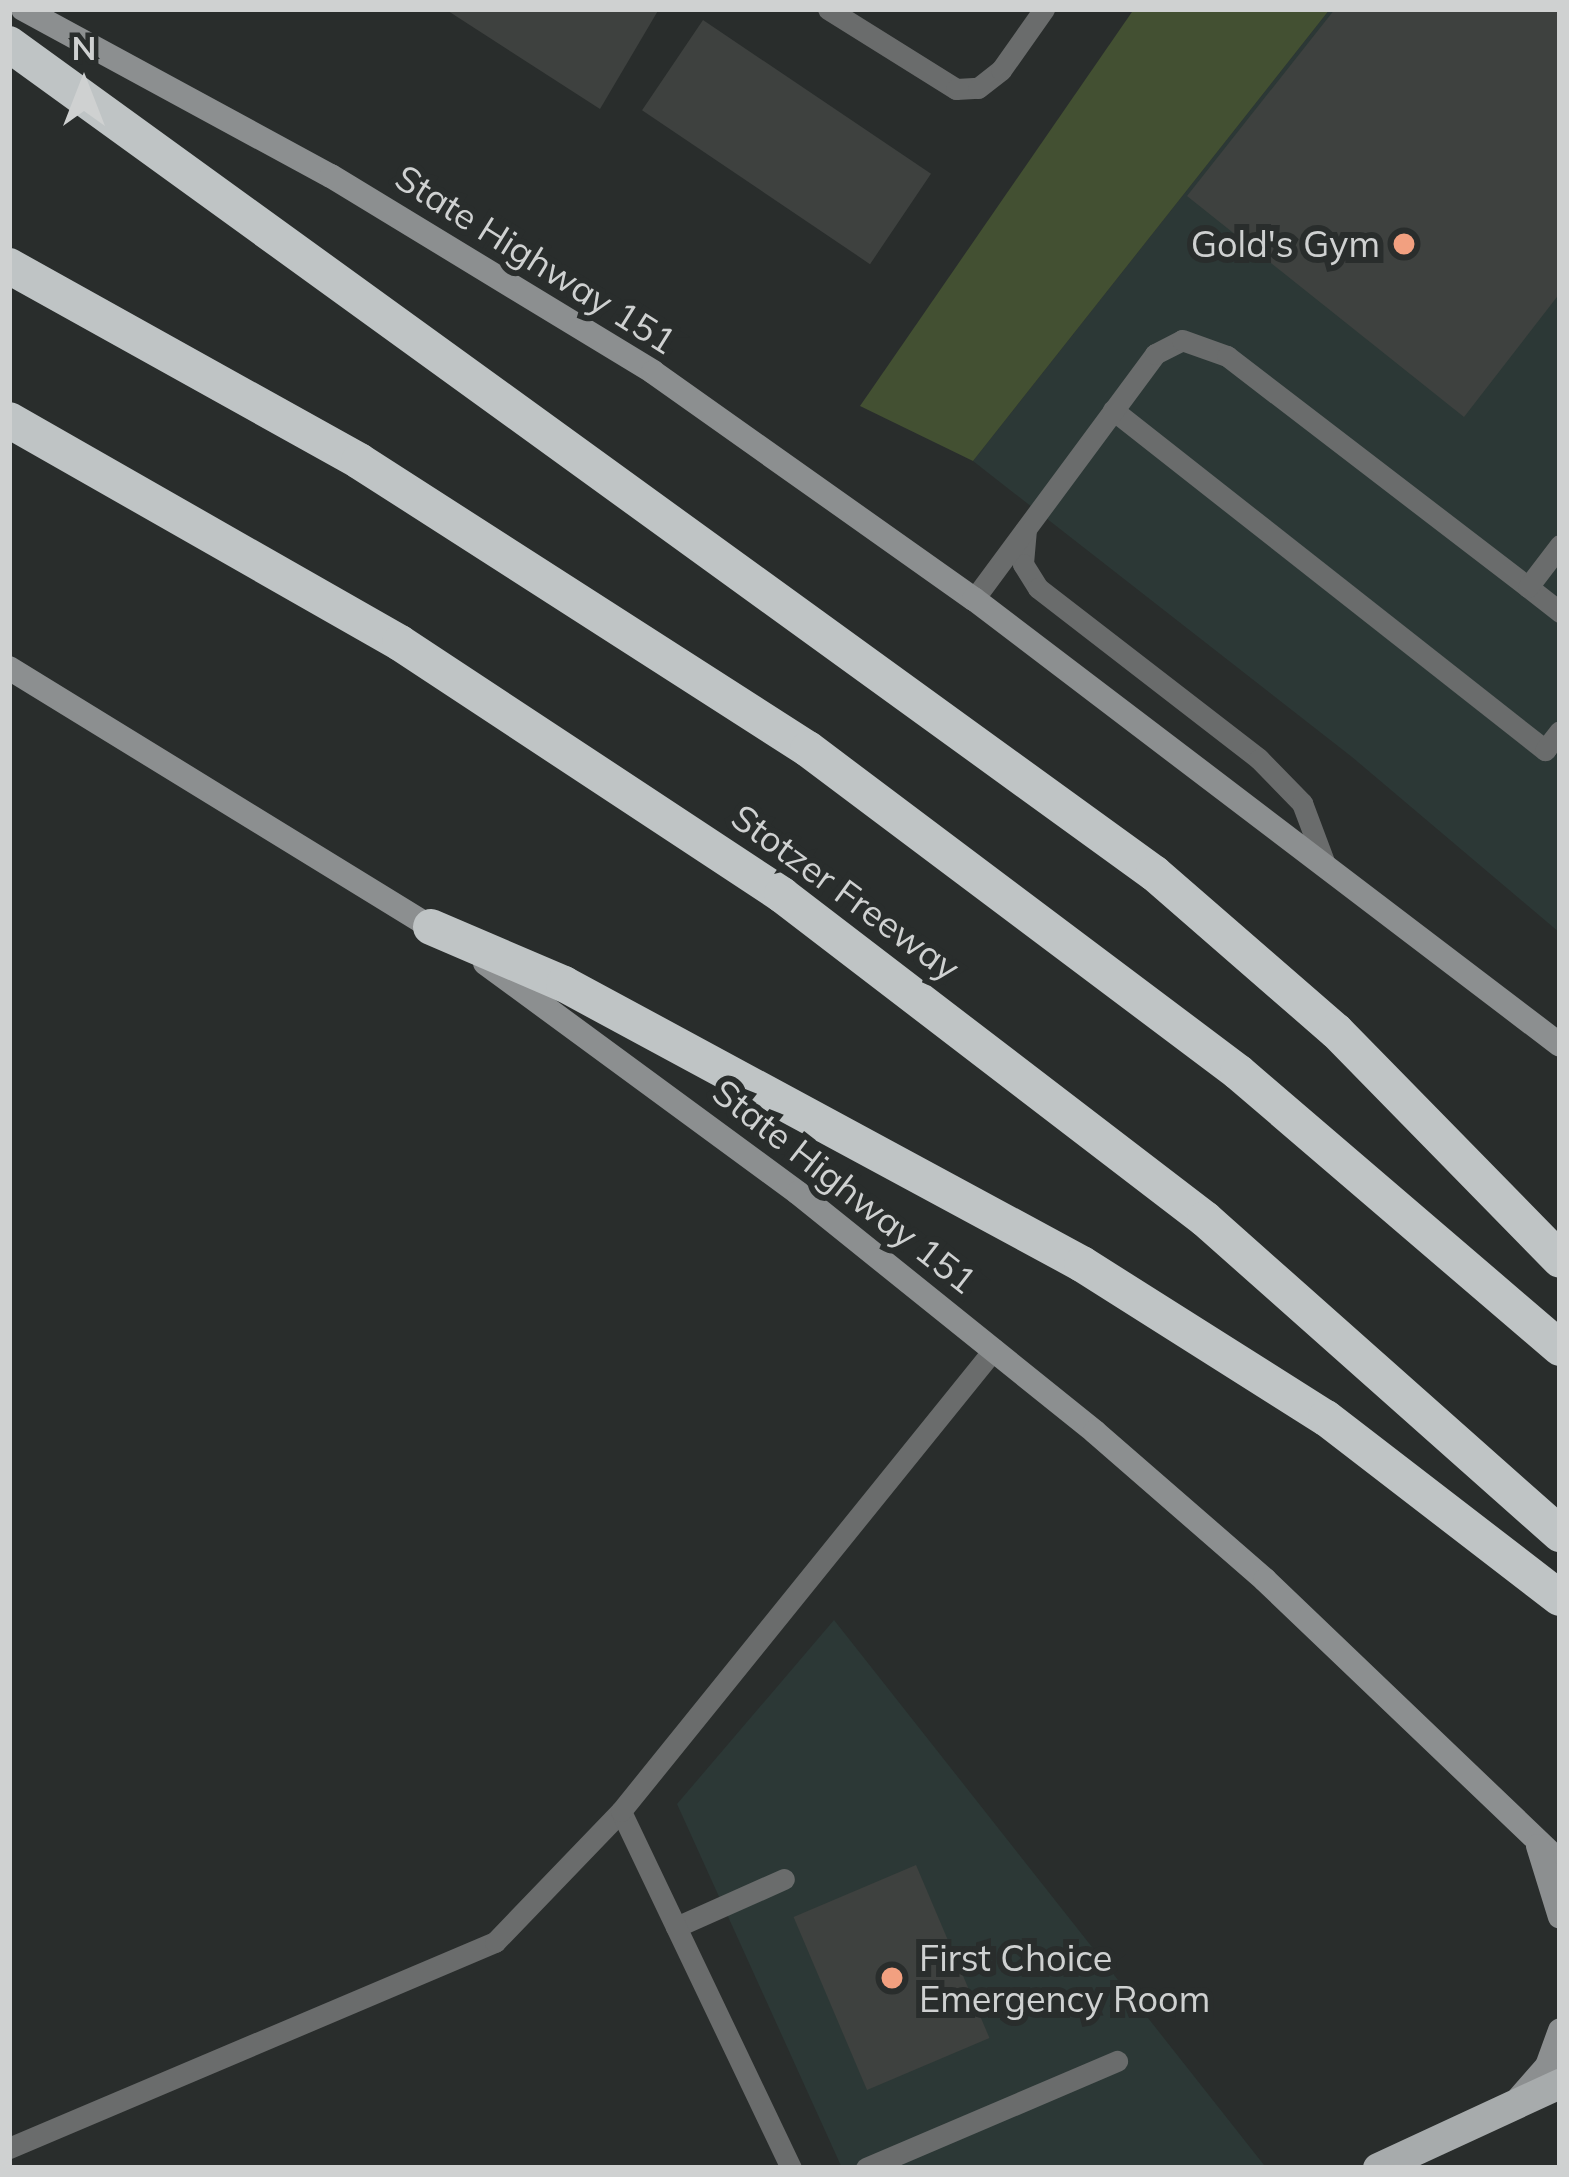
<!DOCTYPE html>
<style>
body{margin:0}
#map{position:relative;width:1569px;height:2177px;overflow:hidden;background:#292d2c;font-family:Mulish,sans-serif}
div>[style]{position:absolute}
.built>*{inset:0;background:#2c3836}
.green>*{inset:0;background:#435032}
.building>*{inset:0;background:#3e413f;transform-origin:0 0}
.service>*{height:21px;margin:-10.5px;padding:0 10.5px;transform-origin:10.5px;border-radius:10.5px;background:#6a6c6c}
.secondary>*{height:24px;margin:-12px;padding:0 12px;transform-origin:12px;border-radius:12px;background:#8c8f90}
.primary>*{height:30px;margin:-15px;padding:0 15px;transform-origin:15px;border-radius:15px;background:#a7abac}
.motorway>*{height:36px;margin:-18px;padding:0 18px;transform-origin:18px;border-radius:18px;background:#bfc4c5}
.dots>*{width:33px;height:33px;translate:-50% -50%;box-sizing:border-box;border:6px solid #292d2c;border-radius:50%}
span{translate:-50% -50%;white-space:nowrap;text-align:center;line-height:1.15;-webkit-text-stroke:12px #292d2c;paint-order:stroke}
.poi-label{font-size:36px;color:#cfd1d1}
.right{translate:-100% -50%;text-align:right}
.left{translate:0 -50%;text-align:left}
.street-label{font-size:36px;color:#cfd1d1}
.frame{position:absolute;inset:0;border:12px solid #cfd1d1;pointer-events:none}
.north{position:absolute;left:24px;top:24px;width:120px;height:120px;-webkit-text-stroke:9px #292d2c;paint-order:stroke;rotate:0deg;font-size:33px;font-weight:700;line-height:48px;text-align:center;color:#cfd1d1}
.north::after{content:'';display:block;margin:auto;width:42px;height:54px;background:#cfd1d1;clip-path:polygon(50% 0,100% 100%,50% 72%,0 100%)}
</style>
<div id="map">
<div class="built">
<i style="clip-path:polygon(1330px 9px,1560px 9px,1560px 933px,1352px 757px,973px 461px)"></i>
<i style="clip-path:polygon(834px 1620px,1264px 2165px,842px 2168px,677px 1804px)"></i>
</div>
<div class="green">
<i style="clip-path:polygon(1134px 9px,1330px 9px,973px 461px,860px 406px)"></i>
</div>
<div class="building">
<i style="clip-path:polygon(445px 9px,659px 9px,600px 109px)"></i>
<i style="clip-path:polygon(1335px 9px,1560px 9px,1560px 293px,1464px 417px,1187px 196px)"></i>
<i style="left:703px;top:20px;width:275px;height:109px;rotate:34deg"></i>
<i style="left:916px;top:1865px;width:188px;height:133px;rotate:67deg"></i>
</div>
<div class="service">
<i style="left:828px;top:9px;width:151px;rotate:32deg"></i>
<i style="left:956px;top:89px;width:22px;rotate:-3deg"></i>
<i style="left:978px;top:88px;width:29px;rotate:-38deg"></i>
<i style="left:1001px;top:70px;width:75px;rotate:-54.8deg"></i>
<i style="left:1113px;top:410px;width:550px;rotate:38.2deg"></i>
<i style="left:1545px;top:750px;width:24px;rotate:-52deg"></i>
<i style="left:1026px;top:529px;width:35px;rotate:95deg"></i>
<i style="left:1023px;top:564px;width:28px;rotate:58deg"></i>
<i style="left:1038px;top:588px;width:279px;rotate:37.7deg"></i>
<i style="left:1259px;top:759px;width:62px;rotate:45.7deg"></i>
<i style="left:1302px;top:803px;width:68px;rotate:69.4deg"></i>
<i style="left:1528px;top:587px;width:41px;rotate:38deg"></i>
<i style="left:974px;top:599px;width:305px;rotate:-53.5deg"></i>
<i style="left:1155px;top:354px;width:30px;rotate:-27deg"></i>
<i style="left:1182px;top:340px;width:48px;rotate:19.6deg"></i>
<i style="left:1227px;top:356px;width:379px;rotate:37.5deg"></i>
<i style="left:1528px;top:587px;width:53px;rotate:-52.7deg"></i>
<i style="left:676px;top:1927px;width:118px;rotate:-24deg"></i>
<i style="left:9px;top:2148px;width:528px;rotate:-22.97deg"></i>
<i style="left:495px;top:1942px;width:182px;rotate:-46.1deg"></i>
<i style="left:791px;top:2168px;width:395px;rotate:-115.5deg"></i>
<i style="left:621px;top:1811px;width:594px;rotate:-51.08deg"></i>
<i style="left:866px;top:2168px;width:273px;rotate:-23.1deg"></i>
</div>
<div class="secondary">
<i style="left:23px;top:9px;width:350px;rotate:28.5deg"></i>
<i style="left:331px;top:176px;width:377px;rotate:31.3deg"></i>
<i style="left:653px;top:372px;width:393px;rotate:35.3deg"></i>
<i style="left:974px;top:599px;width:736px;rotate:37.27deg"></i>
<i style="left:9px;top:668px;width:508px;rotate:31.56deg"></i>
<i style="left:485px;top:963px;width:388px;rotate:36.3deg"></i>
<i style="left:798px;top:1193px;width:381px;rotate:38.8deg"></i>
<i style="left:1095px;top:1432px;width:225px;rotate:41deg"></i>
<i style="left:1265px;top:1580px;width:408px;rotate:43.7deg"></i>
<i style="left:1538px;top:1846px;width:74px;rotate:72.8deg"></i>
<i style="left:1519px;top:2098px;width:43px;rotate:-48.8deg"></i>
<i style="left:1547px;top:2066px;width:38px;rotate:-70deg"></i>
</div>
<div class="primary">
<i style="left:1378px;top:2168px;width:200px;rotate:-24.8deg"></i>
</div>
<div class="motorway">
<i style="left:9px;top:44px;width:1414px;rotate:35.91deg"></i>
<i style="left:1154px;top:873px;width:241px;rotate:41deg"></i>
<i style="left:1336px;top:1031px;width:320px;rotate:45.6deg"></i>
<i style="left:9px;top:266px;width:401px;rotate:29.1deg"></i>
<i style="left:359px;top:461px;width:533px;rotate:32.68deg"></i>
<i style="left:808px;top:749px;width:538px;rotate:36.91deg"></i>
<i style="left:1238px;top:1072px;width:424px;rotate:40.6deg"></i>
<i style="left:9px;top:420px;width:450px;rotate:29.7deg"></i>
<i style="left:400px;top:643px;width:458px;rotate:33.4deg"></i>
<i style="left:782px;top:895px;width:533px;rotate:37.45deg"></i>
<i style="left:1205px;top:1219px;width:475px;rotate:41.6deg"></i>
<i style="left:431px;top:927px;width:145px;rotate:23.2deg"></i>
<i style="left:564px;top:984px;width:589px;rotate:28.39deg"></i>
<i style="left:1082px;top:1264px;width:289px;rotate:32.3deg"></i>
<i style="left:1326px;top:1418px;width:295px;rotate:37.6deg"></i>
</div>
<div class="dots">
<i style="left:1404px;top:244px;background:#f2a080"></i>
<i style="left:892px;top:1978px;background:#f2a080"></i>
</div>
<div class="poi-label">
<span class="right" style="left:1380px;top:244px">Gold's Gym</span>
<span class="left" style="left:919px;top:1978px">First Choice<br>Emergency Room</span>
</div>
<div class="street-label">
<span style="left:536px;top:259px;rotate:32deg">State Highway 151</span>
<span style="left:846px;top:892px;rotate:36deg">Stotzer Freeway</span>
<span style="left:845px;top:1186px;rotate:38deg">State Highway 151</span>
</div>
<div class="frame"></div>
<div class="north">N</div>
</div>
